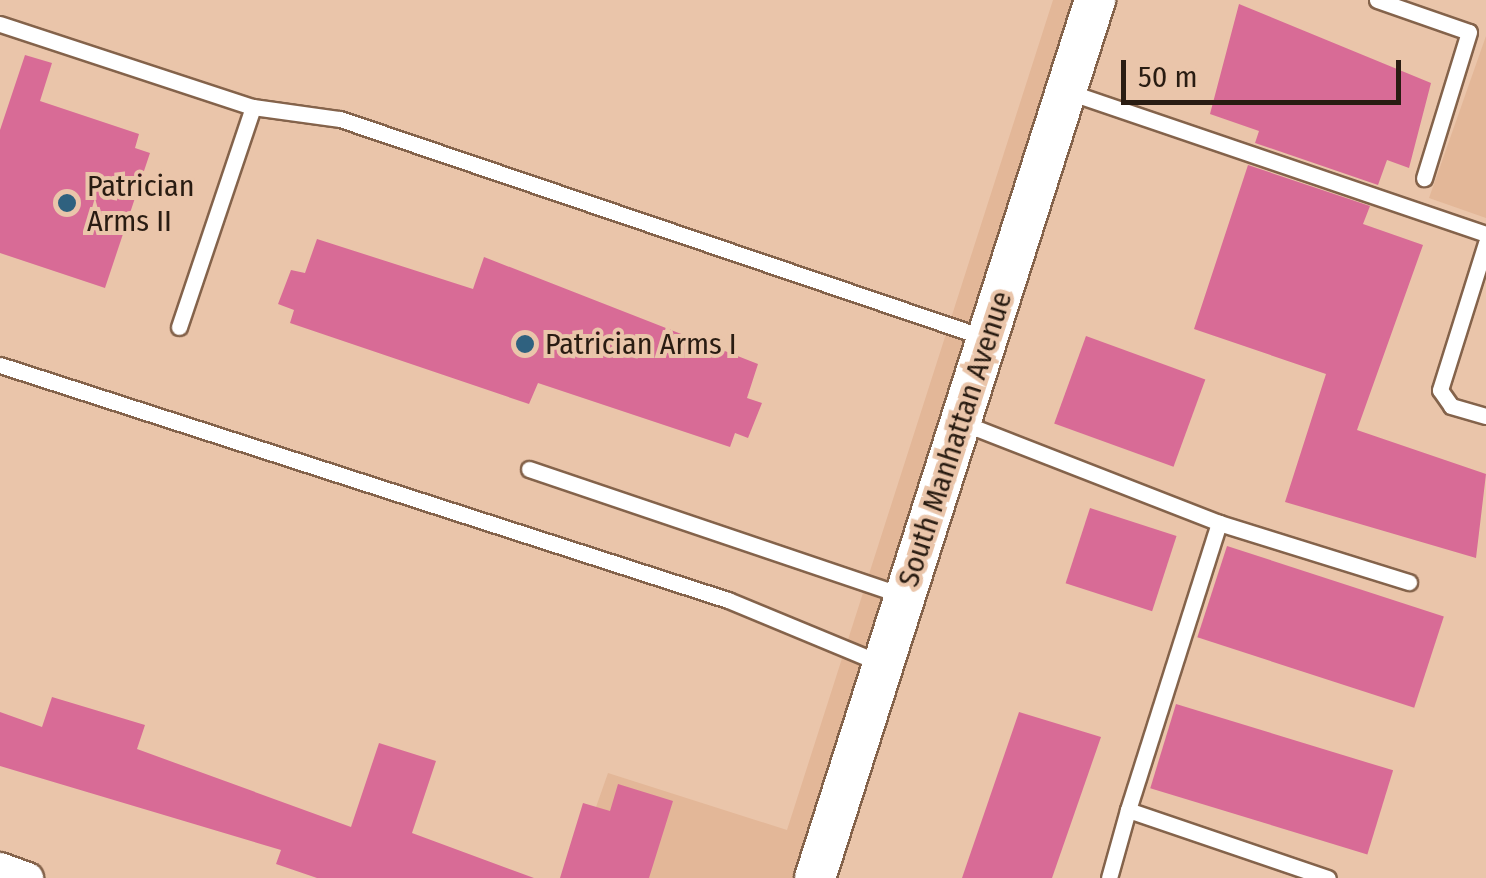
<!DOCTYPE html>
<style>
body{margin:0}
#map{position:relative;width:1486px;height:878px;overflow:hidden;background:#eac5aa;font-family:"Fira Sans Condensed",sans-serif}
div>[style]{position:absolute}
.built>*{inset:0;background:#e3b798}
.building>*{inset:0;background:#d86b96;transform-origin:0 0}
.roads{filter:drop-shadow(2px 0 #84634b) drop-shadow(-2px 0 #84634b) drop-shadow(0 2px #84634b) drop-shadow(0 -2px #84634b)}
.lane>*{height:15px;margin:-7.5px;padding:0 7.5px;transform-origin:7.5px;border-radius:7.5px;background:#fff}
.street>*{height:30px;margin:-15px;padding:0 15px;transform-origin:15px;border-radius:15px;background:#fff}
.secondary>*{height:40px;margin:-20px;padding:0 20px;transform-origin:20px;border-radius:20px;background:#fff}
.dots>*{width:28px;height:28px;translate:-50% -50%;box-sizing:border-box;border:5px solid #eac5aa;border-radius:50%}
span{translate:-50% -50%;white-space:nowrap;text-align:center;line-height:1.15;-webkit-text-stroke:8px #eac5aa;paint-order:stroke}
.poi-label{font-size:30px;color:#291c12}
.left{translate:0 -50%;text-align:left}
.street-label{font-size:30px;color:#291c12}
.scale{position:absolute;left:1121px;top:60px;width:280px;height:45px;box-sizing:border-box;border:5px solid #291c12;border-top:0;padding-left:12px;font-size:30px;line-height:35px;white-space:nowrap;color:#291c12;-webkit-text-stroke:8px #eac5aa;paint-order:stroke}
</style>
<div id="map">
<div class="built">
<i style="clip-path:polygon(1053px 0,1075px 0,795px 878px,571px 878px,608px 773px,787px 830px)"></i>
<i style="clip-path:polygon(1486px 36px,1486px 218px,1429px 198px)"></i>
</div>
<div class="building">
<i style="clip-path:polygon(1239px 4px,1431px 83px,1409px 168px,1387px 160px,1378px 185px,1255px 143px,1259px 131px,1210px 114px)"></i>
<i style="clip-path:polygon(25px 55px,52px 63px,40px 101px,139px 134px,135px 148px,150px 153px,105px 288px,0 253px,0 130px)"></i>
<i style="clip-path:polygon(1248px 165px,1370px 206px,1363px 224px,1423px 245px,1357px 430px,1486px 474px,1476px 558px,1285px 502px,1326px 374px,1194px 329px)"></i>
<i style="clip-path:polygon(317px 239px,473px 289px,484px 257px,758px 364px,747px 398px,762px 403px,748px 438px,735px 433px,730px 447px,538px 383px,529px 404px,290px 323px,294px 310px,278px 304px,291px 270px,305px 273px)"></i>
<i style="left:1086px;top:336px;width:127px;height:93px;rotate:20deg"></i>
<i style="left:1090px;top:508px;width:91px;height:79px;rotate:18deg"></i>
<i style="left:1227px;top:546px;width:228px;height:96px;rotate:18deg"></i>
<i style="clip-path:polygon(52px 697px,145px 725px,137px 749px,351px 827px,379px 743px,436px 761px,412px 833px,534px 878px,317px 878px,276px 864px,281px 850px,0 766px,0 712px,42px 727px)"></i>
<i style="left:1176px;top:704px;width:227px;height:88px;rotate:17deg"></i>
<i style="clip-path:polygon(1019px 712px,1101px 737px,1052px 878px,962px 878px)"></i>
<i style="clip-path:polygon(618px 784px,673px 801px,649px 878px,560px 878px,583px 803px,610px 811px)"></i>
</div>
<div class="roads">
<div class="lane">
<i style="left:1377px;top:0;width:97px;rotate:19.2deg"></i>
<i style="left:1469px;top:32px;width:153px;rotate:107.1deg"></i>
<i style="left:0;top:24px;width:266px;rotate:18.2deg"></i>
<i style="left:253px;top:107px;width:88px;rotate:7.9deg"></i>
<i style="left:340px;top:119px;width:679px;rotate:18.73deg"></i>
<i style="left:1066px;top:91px;width:444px;rotate:18.8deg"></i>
<i style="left:1486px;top:243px;width:154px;rotate:107.4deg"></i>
<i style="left:1440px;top:390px;width:19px;rotate:55deg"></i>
<i style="left:1451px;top:406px;width:36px;rotate:16deg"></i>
<i style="left:179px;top:327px;width:232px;rotate:-71.4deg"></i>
<i style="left:0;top:365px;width:765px;rotate:17.89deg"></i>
<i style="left:728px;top:600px;width:165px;rotate:22.5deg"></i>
<i style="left:963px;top:423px;width:275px;rotate:21.3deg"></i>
<i style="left:1219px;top:523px;width:301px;rotate:107.6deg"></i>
<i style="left:529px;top:469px;width:393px;rotate:18.7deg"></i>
<i style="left:1219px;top:523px;width:199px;rotate:17.3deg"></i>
<i style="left:1109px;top:878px;width:71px;rotate:-74.4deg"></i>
<i style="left:1128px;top:810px;width:211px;rotate:18.8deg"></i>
</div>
<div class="street">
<i style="left:0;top:868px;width:30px;rotate:20deg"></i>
</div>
<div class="secondary">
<i style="left:815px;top:878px;width:922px;rotate:-72.31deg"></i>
</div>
</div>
<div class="dots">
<i style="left:67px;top:203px;background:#2f617f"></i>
<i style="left:525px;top:344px;background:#2f617f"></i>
</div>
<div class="poi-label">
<span class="left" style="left:87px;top:203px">Patrician<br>Arms II</span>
<span class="left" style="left:545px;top:344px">Patrician Arms I</span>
</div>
<div class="street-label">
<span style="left:955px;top:439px;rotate:-72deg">South Manhattan Avenue</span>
</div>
<div class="scale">50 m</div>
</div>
